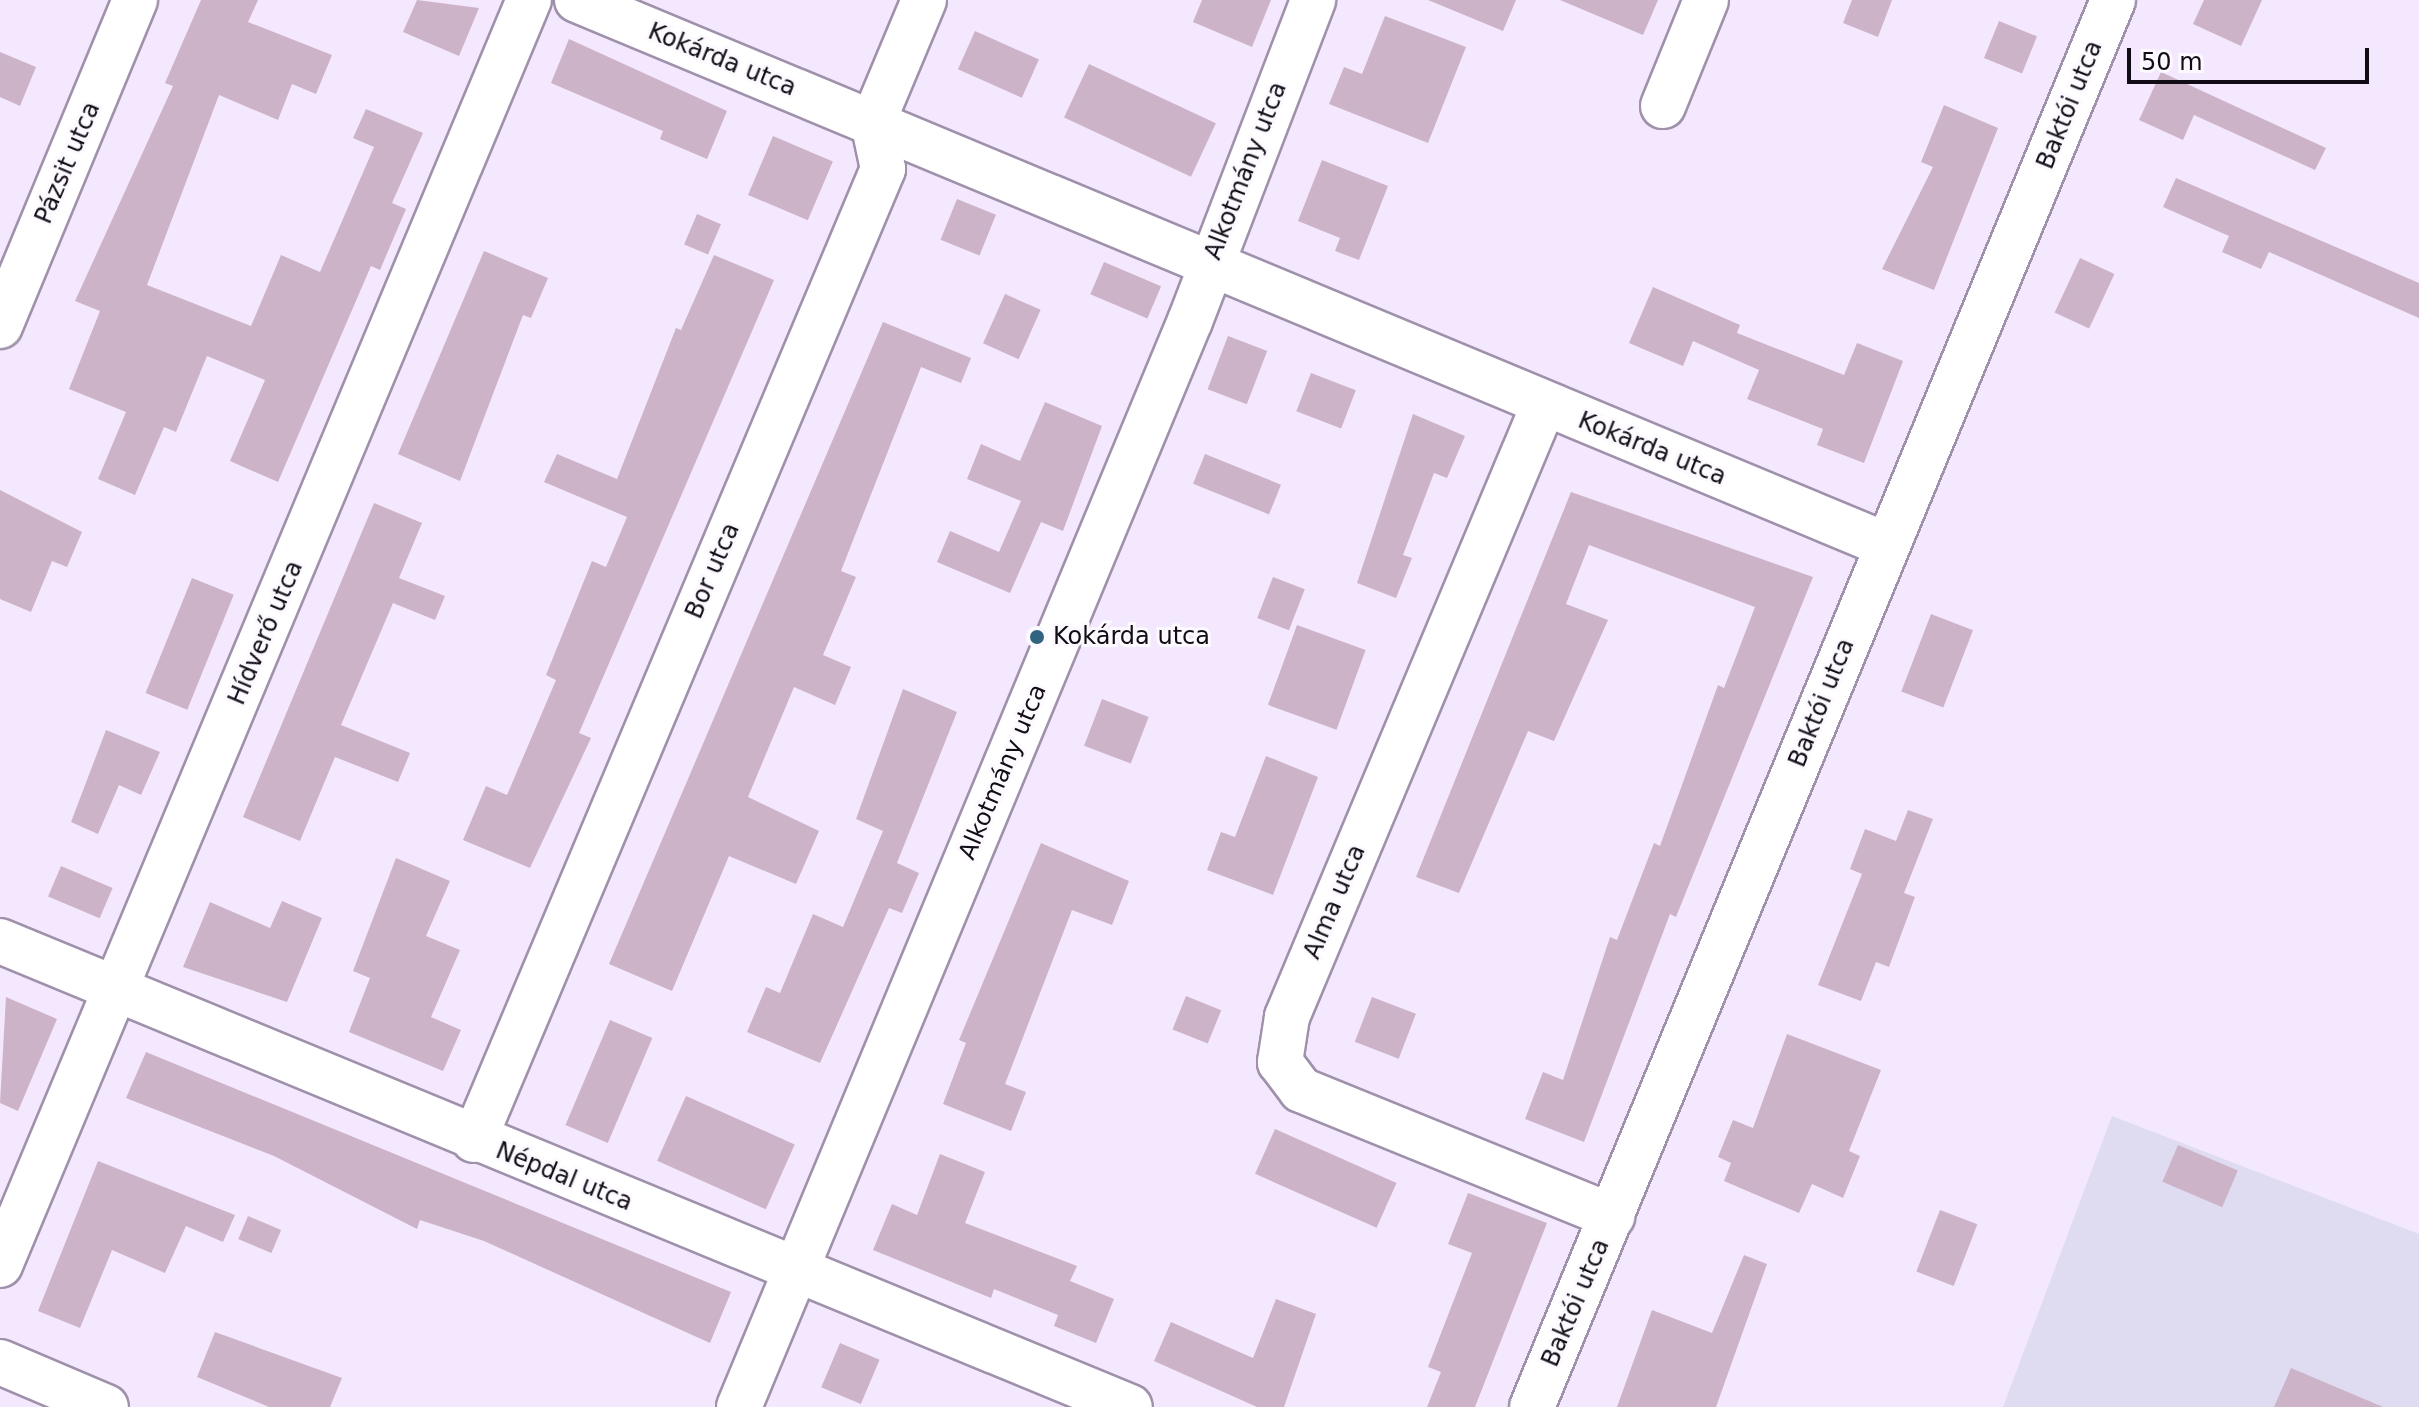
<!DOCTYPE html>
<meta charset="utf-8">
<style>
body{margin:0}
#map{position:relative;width:2419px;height:1407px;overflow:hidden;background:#f4e8fe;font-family:"DejaVu Sans",sans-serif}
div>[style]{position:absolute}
.commercial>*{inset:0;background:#dfdcf2}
.building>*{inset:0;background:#cdb3c8;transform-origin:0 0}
.roads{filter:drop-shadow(2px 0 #9f91ab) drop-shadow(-2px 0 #9f91ab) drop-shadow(0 2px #9f91ab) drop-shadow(0 -2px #9f91ab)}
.minor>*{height:44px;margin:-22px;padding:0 22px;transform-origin:22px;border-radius:22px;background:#fff}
.dots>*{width:22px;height:22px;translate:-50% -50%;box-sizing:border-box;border:4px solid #fcf9ff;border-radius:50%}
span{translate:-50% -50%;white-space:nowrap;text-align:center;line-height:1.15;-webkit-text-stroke:6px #fcf9ff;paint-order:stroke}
.street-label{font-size:24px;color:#110c15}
.poi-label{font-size:24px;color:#110c15}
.left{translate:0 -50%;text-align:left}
.scale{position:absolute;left:2127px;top:48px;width:242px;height:36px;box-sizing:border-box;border:4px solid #110c15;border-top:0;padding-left:10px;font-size:24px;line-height:28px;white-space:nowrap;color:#110c15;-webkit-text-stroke:6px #fcf9ff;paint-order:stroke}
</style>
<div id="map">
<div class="commercial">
<i style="clip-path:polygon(2112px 1116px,2419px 1234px,2419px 1407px,2003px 1407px)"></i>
</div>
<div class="building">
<i style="clip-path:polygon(201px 0,258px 0,248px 22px,332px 55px,316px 94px,292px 84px,278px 120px,219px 95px,147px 285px,251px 326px,281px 255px,320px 272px,374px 147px,353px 138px,366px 109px,423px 133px,392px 203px,406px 209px,380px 270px,371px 266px,278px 482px,230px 461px,265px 380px,207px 356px,176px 432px,164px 427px,135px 495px,98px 479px,126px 412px,69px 389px,100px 311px,75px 301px,173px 86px,165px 83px)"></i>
<i style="clip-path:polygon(417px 0,479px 8px,459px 56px,403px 32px)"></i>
<i style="clip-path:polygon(1202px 0,1271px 0,1252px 47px,1193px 22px)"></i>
<i style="clip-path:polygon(1428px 0,1516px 0,1503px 31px)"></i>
<i style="clip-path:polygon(1560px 0,1658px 0,1643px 35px)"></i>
<i style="clip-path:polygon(1852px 0,1892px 0,1878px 37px,1843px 23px)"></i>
<i style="clip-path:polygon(2204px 0,2262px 0,2241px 46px,2193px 24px)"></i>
<i style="clip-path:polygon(1385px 16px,1466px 47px,1428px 143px,1329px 104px,1344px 67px,1362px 74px)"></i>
<i style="left:1999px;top:21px;width:41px;height:40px;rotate:22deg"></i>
<i style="left:975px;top:31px;width:70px;height:42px;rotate:24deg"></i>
<i style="clip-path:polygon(569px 39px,727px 111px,707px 159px,660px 139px,663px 131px,551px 83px)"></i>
<i style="clip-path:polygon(0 52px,36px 67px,20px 106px,0 97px)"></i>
<i style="left:1089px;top:64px;width:140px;height:59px;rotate:25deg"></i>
<i style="clip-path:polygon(2161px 72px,2326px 148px,2315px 170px,2194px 115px,2183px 140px,2139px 120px)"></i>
<i style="clip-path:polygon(1944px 105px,1998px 128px,1934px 290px,1882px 269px,1933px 167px,1921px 162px)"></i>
<i style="left:773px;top:136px;width:65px;height:64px;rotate:23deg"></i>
<i style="clip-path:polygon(1322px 160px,1388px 186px,1359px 260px,1335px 251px,1340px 238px,1298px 221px)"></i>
<i style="clip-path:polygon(2176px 178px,2419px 283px,2419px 318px,2269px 252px,2261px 269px,2222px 252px,2229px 236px,2163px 207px)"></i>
<i style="left:957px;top:199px;width:42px;height:44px;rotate:22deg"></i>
<i style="left:697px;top:214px;width:26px;height:33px;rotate:23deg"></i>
<i style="clip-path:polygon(484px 251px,548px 278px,531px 318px,523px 315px,460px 481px,398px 454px)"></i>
<i style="clip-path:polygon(714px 255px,774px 280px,579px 733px,591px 738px,530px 868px,463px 840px,486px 786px,507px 795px,556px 680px,546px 675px,592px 561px,606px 567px,627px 517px,544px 482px,557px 454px,617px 479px,676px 328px,681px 330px)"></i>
<i style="left:2080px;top:258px;width:38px;height:60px;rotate:25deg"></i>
<i style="left:1104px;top:262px;width:62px;height:35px;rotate:23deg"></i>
<i style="clip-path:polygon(1653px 287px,1740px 325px,1737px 333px,1844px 375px,1857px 343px,1903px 361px,1864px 463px,1817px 445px,1823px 429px,1747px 399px,1759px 370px,1693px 341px,1683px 366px,1629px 343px)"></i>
<i style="left:1005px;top:294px;width:39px;height:54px;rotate:24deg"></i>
<i style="clip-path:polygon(883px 322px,971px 358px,961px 383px,921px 367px,841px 571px,856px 577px,823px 655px,851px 667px,835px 705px,794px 687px,748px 797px,819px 831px,796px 884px,729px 856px,672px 991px,609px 964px)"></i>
<i style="left:1228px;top:336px;width:42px;height:57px;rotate:21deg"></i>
<i style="left:1311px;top:373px;width:48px;height:41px;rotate:21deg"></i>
<i style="clip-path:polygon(1045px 402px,1102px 426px,1063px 531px,1041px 522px,1010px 593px,937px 562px,950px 531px,999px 552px,1021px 501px,967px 479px,981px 444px,1020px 461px)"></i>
<i style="clip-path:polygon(1413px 414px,1465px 436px,1447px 478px,1434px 473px,1403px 555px,1412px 558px,1396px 598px,1357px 583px)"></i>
<i style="left:1205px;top:454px;width:82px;height:32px;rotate:22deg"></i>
<i style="clip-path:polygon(0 490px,82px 532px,67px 567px,52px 561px,31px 612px,0 599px)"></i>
<i style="clip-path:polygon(1571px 492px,1813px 577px,1676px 917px,1670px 914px,1584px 1142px,1525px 1119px,1543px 1072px,1563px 1080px,1610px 937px,1617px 940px,1654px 843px,1660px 846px,1718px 685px,1724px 688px,1755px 607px,1589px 545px,1566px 604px,1608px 620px,1554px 741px,1528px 731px,1459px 893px,1416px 877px)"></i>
<i style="clip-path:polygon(374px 503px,422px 523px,399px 578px,445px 596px,435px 620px,393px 603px,341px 725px,410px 753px,398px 782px,335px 757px,300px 841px,243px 817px)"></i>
<i style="left:1273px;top:577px;width:34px;height:44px;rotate:21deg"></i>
<i style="left:192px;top:578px;width:45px;height:124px;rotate:22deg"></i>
<i style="left:1931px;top:614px;width:45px;height:83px;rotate:21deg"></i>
<i style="left:1297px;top:625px;width:73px;height:85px;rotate:20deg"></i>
<i style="clip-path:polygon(903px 689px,957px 712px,897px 863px,919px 873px,902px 913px,889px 908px,820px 1063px,747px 1032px,766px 987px,780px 993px,813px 914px,843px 927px,883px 831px,856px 819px)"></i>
<i style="left:1102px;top:699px;width:50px;height:50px;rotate:21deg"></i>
<i style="clip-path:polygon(106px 730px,160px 752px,141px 795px,119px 785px,98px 834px,71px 822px)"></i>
<i style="clip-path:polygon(1266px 756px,1318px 777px,1273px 895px,1207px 870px,1221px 832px,1235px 837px)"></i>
<i style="clip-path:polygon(1908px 810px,1933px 819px,1904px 893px,1915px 897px,1889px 967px,1876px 962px,1861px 1001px,1818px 985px,1862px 874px,1850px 869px,1865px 829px,1896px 841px)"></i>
<i style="clip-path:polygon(1041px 843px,1129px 881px,1112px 925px,1072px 910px,1005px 1084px,1026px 1092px,1011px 1131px,943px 1104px,966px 1043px,959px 1040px)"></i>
<i style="clip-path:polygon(396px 858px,450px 881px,426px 936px,460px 950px,431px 1017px,461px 1030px,443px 1071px,349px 1032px,370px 978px,353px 971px)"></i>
<i style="left:61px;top:866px;width:56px;height:33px;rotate:23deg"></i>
<i style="clip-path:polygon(282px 901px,322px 918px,287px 1002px,183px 967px,210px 902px,270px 928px)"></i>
<i style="left:1186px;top:996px;width:38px;height:36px;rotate:22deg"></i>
<i style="clip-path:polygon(6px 997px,57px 1019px,18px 1111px,0 1103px)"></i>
<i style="left:1372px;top:997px;width:47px;height:48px;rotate:21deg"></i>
<i style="left:610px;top:1020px;width:46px;height:114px;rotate:23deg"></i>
<i style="clip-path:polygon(1787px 1034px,1881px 1070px,1849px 1151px,1860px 1156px,1843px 1198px,1812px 1184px,1799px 1213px,1724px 1181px,1731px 1163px,1718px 1157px,1733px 1120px,1753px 1128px)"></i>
<i style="clip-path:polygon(146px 1052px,731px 1292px,710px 1343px,484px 1241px,420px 1220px,417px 1229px,274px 1156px,126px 1098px)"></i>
<i style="left:686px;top:1096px;width:119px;height:71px;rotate:24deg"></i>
<i style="left:1275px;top:1129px;width:133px;height:49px;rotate:24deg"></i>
<i style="left:2178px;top:1145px;width:65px;height:40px;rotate:23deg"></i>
<i style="clip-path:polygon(940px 1154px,985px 1172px,965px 1223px,1077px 1266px,1070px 1281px,1114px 1299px,1096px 1343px,1054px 1326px,1058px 1315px,994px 1289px,991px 1298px,873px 1250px,892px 1204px,917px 1215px)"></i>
<i style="clip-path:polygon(98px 1161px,235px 1215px,223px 1242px,186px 1226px,165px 1273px,112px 1250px,80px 1328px,38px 1311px)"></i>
<i style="clip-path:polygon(1468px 1193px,1547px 1223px,1475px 1407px,1427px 1407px,1441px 1372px,1428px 1367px,1472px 1253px,1448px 1244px)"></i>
<i style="left:1940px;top:1210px;width:40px;height:66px;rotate:21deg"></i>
<i style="left:248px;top:1216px;width:36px;height:25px;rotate:23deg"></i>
<i style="clip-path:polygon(1744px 1255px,1767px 1264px,1716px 1407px,1617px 1407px,1652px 1310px,1712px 1333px)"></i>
<i style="clip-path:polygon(1276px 1299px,1316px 1314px,1284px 1407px,1257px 1407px,1154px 1361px,1171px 1322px,1253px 1358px)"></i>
<i style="clip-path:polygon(215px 1332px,342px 1378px,330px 1407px,269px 1407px,197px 1377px)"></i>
<i style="left:840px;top:1343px;width:43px;height:48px;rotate:23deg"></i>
<i style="clip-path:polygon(2291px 1368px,2383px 1407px,2274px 1407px)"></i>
</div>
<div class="roads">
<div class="minor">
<i style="left:577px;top:0;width:1418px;rotate:22.6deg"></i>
<i style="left:1663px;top:106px;width:114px;rotate:-67.9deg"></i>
<i style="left:0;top:326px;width:353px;rotate:-67.5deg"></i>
<i style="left:1544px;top:404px;width:665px;rotate:112.75deg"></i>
<i style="left:1287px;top:1017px;width:46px;rotate:98.8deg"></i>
<i style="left:1280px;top:1062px;width:35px;rotate:53deg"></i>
<i style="left:1301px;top:1090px;width:336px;rotate:22.1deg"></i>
<i style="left:0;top:941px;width:1222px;rotate:22.41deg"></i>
<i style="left:474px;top:1140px;width:1054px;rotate:-67.16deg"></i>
<i style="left:883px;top:169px;width:48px;rotate:-102deg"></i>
<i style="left:873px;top:122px;width:132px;rotate:-67.3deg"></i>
<i style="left:0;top:1265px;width:1371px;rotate:-67.31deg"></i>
<i style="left:0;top:1362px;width:115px;rotate:23deg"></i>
<i style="left:739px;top:1407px;width:1176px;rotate:-67.45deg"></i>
<i style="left:1190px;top:321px;width:344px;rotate:-69deg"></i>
<i style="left:1532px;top:1407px;width:1522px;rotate:-67.56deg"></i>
</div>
</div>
<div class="dots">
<i style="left:1037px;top:637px;background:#306481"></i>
</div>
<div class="street-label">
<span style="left:722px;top:60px;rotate:22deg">Kokárda utca</span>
<span style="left:2070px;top:105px;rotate:-68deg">Baktói utca</span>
<span style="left:68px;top:163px;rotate:-67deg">Pázsit utca</span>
<span style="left:1246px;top:171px;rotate:-69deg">Alkotmány utca</span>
<span style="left:1652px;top:449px;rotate:22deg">Kokárda utca</span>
<span style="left:713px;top:571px;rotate:-67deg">Bor utca</span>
<span style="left:266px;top:633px;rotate:-67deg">Hídverő utca</span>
<span style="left:1822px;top:703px;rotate:-68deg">Baktói utca</span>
<span style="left:1003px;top:772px;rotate:-67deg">Alkotmány utca</span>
<span style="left:1335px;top:902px;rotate:-67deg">Alma utca</span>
<span style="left:564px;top:1177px;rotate:22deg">Népdal utca</span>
<span style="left:1576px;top:1303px;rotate:-67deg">Baktói utca</span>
</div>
<div class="poi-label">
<span class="left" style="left:1053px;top:637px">Kokárda utca</span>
</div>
<div class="scale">50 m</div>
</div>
